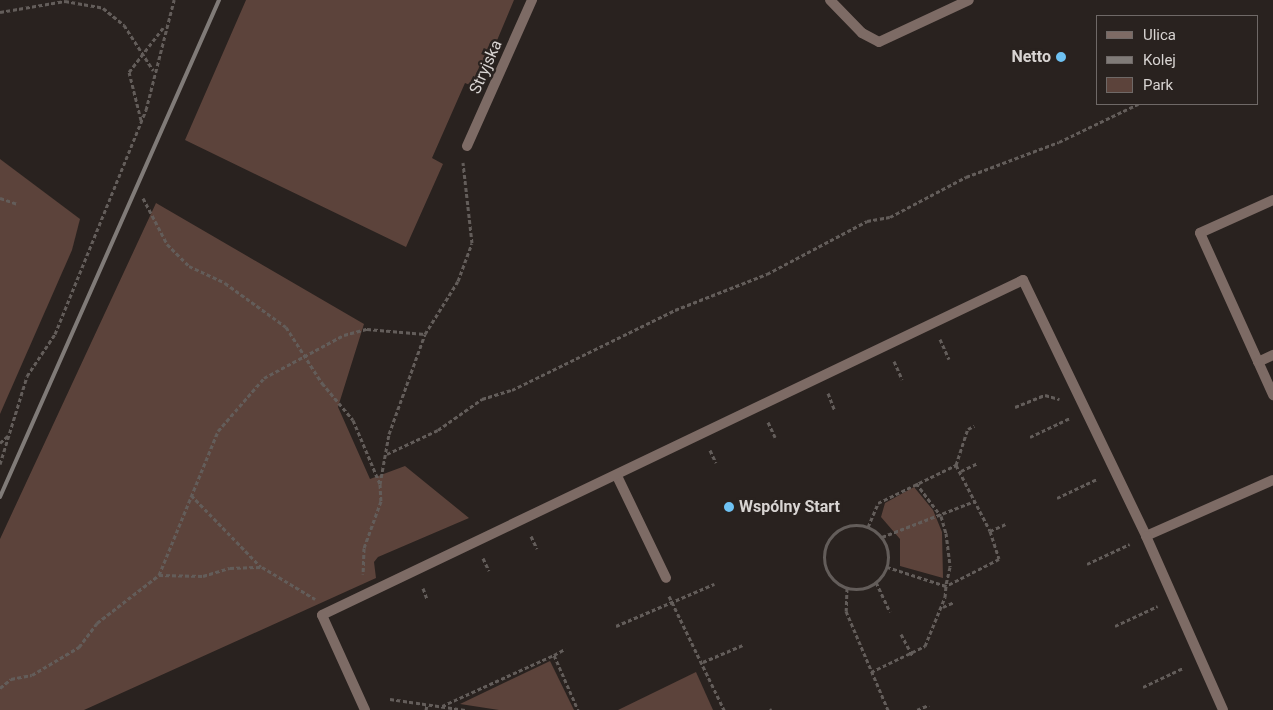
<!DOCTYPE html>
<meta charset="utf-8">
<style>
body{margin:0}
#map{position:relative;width:1273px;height:710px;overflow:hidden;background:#29221f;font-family:Roboto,sans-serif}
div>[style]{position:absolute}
.green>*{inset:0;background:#5c433b}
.path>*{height:3px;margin-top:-1.5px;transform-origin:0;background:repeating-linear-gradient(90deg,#635d5a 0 4px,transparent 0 6.5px)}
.path>.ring{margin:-1.5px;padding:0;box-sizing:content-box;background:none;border:3px solid #635d5a;border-radius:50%}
.service>*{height:10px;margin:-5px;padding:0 5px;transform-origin:5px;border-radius:5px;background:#7d6b65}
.minor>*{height:10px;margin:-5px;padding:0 5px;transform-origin:5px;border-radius:5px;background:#7d6b65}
.rail>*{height:4px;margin:-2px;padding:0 2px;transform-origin:2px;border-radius:2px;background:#807b78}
.dots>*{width:14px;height:14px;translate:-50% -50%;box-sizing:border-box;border:2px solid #29221f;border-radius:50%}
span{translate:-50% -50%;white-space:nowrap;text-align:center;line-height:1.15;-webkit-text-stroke:5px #29221f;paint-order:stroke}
.poi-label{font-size:16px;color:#d8d4d2;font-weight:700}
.right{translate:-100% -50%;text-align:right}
.left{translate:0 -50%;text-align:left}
.street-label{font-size:16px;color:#d8d4d2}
.legend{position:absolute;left:1096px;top:15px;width:162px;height:90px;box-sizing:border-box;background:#29221f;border:1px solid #6f6967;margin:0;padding:6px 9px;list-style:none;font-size:15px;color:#d8d4d2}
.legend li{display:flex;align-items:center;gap:10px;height:25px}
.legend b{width:25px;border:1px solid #6f6967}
</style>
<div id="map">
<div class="green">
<i style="clip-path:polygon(246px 0,514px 0,477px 88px,465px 83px,432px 158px,443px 164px,406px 247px,185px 140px)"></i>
<i style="clip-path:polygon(0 159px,80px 219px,72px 250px,0 414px)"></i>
<i style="clip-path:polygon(156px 203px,364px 324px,338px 407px,370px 479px,405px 466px,469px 518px,378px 557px,374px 562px,376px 578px,84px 710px,0 710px,0 539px)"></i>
<i style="clip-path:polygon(914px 487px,933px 510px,942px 532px,943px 578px,900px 566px,900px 539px,881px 517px,885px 503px)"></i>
<i style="clip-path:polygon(550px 661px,574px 710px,499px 710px,460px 704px)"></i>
<i style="clip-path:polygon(696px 672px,713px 710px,618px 710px)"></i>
</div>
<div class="path">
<i style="left:0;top:12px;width:66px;rotate:-9.6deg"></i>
<i style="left:65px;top:1px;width:39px;rotate:10deg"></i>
<i style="left:103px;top:8px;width:27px;rotate:39deg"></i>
<i style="left:124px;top:25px;width:54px;rotate:57.2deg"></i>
<i style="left:141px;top:120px;width:49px;rotate:-104deg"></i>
<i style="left:129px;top:72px;width:56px;rotate:-52.3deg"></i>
<i style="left:0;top:198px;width:18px;rotate:19deg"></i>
<i style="left:143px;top:198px;width:52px;rotate:62.4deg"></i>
<i style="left:167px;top:244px;width:31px;rotate:45deg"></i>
<i style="left:189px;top:266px;width:40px;rotate:25deg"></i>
<i style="left:225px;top:283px;width:75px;rotate:35.8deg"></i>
<i style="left:286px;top:327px;width:67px;rotate:57.3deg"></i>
<i style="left:322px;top:383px;width:48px;rotate:50deg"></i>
<i style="left:353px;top:420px;width:69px;rotate:67.1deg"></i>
<i style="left:380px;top:484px;width:17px;rotate:87deg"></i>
<i style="left:381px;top:501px;width:50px;rotate:109.9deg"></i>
<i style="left:364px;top:548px;width:26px;rotate:92deg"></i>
<i style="left:940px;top:339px;width:22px;rotate:66deg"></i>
<i style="left:894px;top:361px;width:20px;rotate:66deg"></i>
<i style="left:828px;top:393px;width:19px;rotate:69deg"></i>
<i style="left:1015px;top:407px;width:32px;rotate:-22deg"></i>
<i style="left:1045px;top:395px;width:15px;rotate:16deg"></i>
<i style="left:768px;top:422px;width:17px;rotate:65deg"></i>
<i style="left:1030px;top:437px;width:44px;rotate:-25.4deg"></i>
<i style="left:0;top:443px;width:12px;rotate:-42deg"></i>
<i style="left:710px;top:450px;width:14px;rotate:65deg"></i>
<i style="left:387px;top:454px;width:56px;rotate:-25.2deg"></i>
<i style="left:438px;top:430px;width:54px;rotate:-35.2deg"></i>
<i style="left:482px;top:399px;width:31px;rotate:-17deg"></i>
<i style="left:512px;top:390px;width:182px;rotate:-26.1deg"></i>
<i style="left:675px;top:310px;width:99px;rotate:-21.4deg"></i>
<i style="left:767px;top:274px;width:113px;rotate:-27.9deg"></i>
<i style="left:867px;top:221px;width:23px;rotate:-10deg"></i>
<i style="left:890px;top:217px;width:86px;rotate:-27.8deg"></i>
<i style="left:966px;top:177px;width:99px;rotate:-20.6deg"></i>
<i style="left:1059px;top:142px;width:88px;rotate:-25.7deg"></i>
<i style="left:0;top:464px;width:92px;rotate:-72.9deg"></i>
<i style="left:27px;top:376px;width:50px;rotate:-56.3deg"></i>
<i style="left:55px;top:334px;width:242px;rotate:-67.9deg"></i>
<i style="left:146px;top:110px;width:114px;rotate:-75.7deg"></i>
<i style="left:956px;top:465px;width:38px;rotate:-72deg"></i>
<i style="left:968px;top:429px;width:7px;rotate:-27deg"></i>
<i style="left:961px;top:471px;width:19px;rotate:-25deg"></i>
<i style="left:916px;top:483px;width:41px;rotate:52.9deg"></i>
<i style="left:941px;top:516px;width:18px;rotate:74deg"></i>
<i style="left:946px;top:533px;width:34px;rotate:83deg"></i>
<i style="left:950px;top:567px;width:18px;rotate:103deg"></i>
<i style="left:380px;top:484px;width:51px;rotate:-79.8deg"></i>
<i style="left:389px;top:434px;width:106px;rotate:-70.2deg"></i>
<i style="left:425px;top:334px;width:62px;rotate:-58.1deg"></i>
<i style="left:458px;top:281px;width:40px;rotate:-69.8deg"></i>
<i style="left:472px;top:243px;width:81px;rotate:-96.4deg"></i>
<i style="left:191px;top:495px;width:100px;rotate:45.8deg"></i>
<i style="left:1057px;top:498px;width:44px;rotate:-25.4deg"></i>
<i class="ring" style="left:824px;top:525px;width:61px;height:61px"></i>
<i style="left:868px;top:527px;width:26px;rotate:-67deg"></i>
<i style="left:878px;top:503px;width:87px;rotate:-26deg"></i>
<i style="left:956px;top:465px;width:74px;rotate:62.7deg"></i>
<i style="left:990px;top:531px;width:29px;rotate:72deg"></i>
<i style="left:999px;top:559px;width:59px;rotate:153deg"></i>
<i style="left:990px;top:531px;width:17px;rotate:-24deg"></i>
<i style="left:531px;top:536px;width:14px;rotate:65deg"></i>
<i style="left:882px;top:537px;width:100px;rotate:-21.2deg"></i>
<i style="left:483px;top:558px;width:14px;rotate:65deg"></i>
<i style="left:1087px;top:564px;width:47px;rotate:-24.9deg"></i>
<i style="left:159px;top:575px;width:44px;rotate:1.3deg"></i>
<i style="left:203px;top:576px;width:28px;rotate:-17deg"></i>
<i style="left:230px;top:568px;width:32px;rotate:-2deg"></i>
<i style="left:262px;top:567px;width:62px;rotate:31.1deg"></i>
<i style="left:876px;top:582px;width:33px;rotate:65deg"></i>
<i style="left:423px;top:588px;width:12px;rotate:70deg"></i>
<i style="left:847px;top:588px;width:23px;rotate:92deg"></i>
<i style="left:846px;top:611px;width:108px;rotate:67deg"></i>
<i style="left:669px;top:596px;width:127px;rotate:64.2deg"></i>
<i style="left:943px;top:607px;width:12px;rotate:-24deg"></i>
<i style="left:616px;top:626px;width:107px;rotate:-23.2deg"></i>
<i style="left:1115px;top:626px;width:47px;rotate:-24.9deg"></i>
<i style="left:901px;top:634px;width:24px;rotate:62deg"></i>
<i style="left:554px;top:655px;width:13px;rotate:-29deg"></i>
<i style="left:703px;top:662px;width:43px;rotate:-23deg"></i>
<i style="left:871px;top:672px;width:60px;rotate:-25.7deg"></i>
<i style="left:925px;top:646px;width:53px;rotate:-67.8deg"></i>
<i style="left:945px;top:597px;width:11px;rotate:-85deg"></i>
<i style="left:946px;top:586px;width:62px;rotate:-162.1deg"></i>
<i style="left:1143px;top:687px;width:44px;rotate:-25.4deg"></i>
<i style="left:0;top:688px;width:14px;rotate:-39deg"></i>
<i style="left:11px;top:679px;width:21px;rotate:-11deg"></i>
<i style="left:32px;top:675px;width:55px;rotate:-30.8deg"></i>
<i style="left:79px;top:647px;width:30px;rotate:-53deg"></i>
<i style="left:97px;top:623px;width:78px;rotate:-37.7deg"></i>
<i style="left:159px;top:575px;width:156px;rotate:-67.7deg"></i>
<i style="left:218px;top:431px;width:70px;rotate:-49deg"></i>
<i style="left:264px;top:378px;width:91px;rotate:-28.3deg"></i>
<i style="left:344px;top:335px;width:24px;rotate:-15deg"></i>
<i style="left:367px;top:329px;width:58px;rotate:4.9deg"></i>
<i style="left:390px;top:699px;width:76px;rotate:8.3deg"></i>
<i style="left:442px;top:706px;width:123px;rotate:-24.5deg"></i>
<i style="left:554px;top:655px;width:60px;rotate:66.4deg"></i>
<i style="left:426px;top:710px;width:5px;rotate:-79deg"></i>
<i style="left:770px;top:710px;width:2px;rotate:-27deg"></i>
<i style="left:917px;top:710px;width:13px;rotate:-23deg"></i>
</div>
<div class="service">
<i style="left:1273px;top:200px;width:80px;rotate:155.7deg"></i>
<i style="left:1200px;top:233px;width:178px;rotate:65.7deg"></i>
<i style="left:1258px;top:362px;width:17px;rotate:-25deg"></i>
<i style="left:617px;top:476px;width:113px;rotate:64.3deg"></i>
<i style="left:1146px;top:536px;width:139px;rotate:-23.8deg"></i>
<i style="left:365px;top:710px;width:104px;rotate:-114.4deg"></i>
<i style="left:322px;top:615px;width:777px;rotate:-25.54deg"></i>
<i style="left:1023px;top:280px;width:284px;rotate:64.3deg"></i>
<i style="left:1146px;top:536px;width:190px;rotate:66.1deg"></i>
</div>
<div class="minor">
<i style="left:830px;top:0;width:46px;rotate:45.9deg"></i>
<i style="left:862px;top:33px;width:19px;rotate:28deg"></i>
<i style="left:879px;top:42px;width:99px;rotate:-25deg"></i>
<i style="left:467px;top:146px;width:160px;rotate:-66deg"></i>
</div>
<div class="rail">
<i style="left:0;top:497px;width:543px;rotate:-66.22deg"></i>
</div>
<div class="dots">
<i style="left:1061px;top:57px;background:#6ec2f3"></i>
<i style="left:729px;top:507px;background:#6ec2f3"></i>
</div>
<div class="poi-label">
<span class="right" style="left:1051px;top:57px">Netto</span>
<span class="left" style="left:739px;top:507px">Wspólny Start</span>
</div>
<div class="street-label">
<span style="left:486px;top:67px;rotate:-66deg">Stryjska</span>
</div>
<ul class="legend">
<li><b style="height:6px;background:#7d6b65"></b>Ulica</li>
<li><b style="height:6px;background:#807b78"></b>Kolej</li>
<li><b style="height:14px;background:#5c433b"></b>Park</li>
</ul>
</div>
